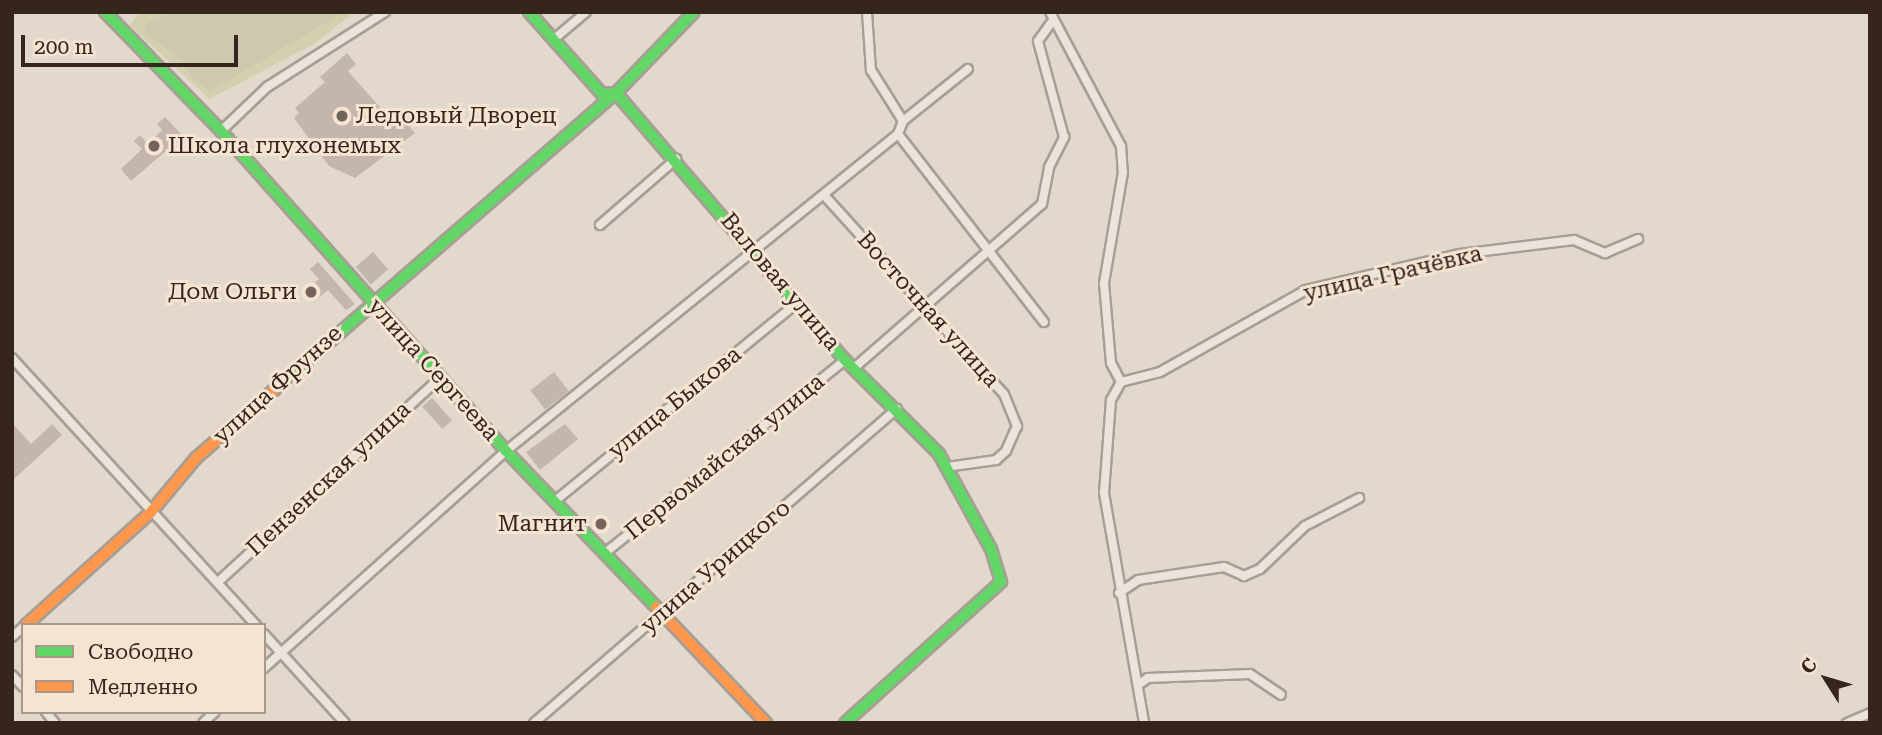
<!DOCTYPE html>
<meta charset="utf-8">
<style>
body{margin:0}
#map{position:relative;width:1882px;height:735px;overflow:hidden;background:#e2d8cc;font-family:"Roboto Serif",serif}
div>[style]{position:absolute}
.green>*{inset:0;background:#d4cfae}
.cemetery>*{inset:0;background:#cec9ae}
.building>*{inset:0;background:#c5b6ad;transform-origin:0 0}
.roads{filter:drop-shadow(2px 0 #a79e95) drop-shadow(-2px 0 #a79e95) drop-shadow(0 2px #a79e95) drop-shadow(0 -2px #a79e95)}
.street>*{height:8px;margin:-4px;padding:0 4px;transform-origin:4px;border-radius:4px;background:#eae4dc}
.fast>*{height:10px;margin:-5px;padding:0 5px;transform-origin:5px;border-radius:5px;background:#63d668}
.slow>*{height:10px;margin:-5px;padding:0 5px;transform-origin:5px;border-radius:5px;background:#ff974d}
.dots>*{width:19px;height:19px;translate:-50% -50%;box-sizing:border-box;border:4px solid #f4e4d1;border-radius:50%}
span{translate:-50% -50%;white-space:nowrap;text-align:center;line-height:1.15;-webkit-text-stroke:6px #f4e4d1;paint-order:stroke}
.poi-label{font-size:23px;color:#35251d}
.left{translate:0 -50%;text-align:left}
.right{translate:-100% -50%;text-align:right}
.street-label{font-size:23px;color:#35251d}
.frame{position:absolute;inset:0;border:14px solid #35251d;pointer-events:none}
.legend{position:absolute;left:21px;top:623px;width:245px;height:91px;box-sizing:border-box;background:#f4e4d1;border:2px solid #a89889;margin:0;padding:9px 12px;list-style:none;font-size:21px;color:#35251d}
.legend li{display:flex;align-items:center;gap:14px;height:35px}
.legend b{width:35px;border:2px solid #a89889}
.north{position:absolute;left:1791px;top:644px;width:70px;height:70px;-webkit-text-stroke:5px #f4e4d1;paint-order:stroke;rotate:307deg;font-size:19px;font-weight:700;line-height:28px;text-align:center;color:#35251d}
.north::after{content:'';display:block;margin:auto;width:24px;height:32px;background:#35251d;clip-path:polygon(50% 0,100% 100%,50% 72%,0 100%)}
.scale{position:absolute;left:21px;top:35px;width:217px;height:32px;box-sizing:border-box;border:4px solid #35251d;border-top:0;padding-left:9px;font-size:21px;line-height:24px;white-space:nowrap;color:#35251d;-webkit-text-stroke:5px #f4e4d1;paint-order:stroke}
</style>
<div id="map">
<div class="green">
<i style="clip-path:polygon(158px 12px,354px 12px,316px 43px,209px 99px,130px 25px,138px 14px)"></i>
</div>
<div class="cemetery">
<i style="clip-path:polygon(173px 12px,344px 12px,210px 91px,191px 77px,187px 64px,145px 33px,145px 24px)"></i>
</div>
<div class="building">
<i style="clip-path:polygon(347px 53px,356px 64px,348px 71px,397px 127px,405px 121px,415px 133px,355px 178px,329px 166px,294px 118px,299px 113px,295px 108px,325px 82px,320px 77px)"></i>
<i style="clip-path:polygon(165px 117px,183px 136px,131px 181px,121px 169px,142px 149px,134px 141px,140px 135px,148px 144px,162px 130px,157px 124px)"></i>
<i style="left:373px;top:252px;width:23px;height:23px;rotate:49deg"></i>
<i style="clip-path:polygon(318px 262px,355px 304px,346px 310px,328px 290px,314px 302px,305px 292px,319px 279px,310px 269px)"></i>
<i style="left:554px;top:372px;width:24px;height:30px;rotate:52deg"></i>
<i style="left:432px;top:398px;width:30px;height:13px;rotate:48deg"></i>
<i style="clip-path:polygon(12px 423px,31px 444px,52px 424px,62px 435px,12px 481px)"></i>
<i style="clip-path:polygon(565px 424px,578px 439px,540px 470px,526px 452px)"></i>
</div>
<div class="roads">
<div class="street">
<i style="left:867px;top:12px;width:58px;rotate:86.1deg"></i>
<i style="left:871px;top:70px;width:60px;rotate:57.9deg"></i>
<i style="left:903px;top:121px;width:14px;rotate:111deg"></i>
<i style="left:898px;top:134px;width:238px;rotate:52.2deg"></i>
<i style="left:1050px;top:12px;width:152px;rotate:62.1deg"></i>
<i style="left:1121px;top:146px;width:26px;rotate:86deg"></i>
<i style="left:1123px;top:172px;width:113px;rotate:99.7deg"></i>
<i style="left:1104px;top:283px;width:80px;rotate:85deg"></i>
<i style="left:1111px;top:363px;width:21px;rotate:62deg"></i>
<i style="left:1121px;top:382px;width:21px;rotate:119deg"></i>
<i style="left:1111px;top:400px;width:93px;rotate:94.3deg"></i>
<i style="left:1104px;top:493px;width:233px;rotate:80.1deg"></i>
<i style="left:553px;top:40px;width:43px;rotate:-40.3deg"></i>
<i style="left:903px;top:121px;width:83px;rotate:-38.7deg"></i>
<i style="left:221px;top:131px;width:64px;rotate:-43.7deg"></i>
<i style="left:267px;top:87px;width:140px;rotate:-32.4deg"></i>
<i style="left:824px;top:195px;width:268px;rotate:47.9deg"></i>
<i style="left:1004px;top:394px;width:35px;rotate:68deg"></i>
<i style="left:1017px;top:426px;width:27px;rotate:114deg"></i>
<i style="left:1006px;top:451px;width:13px;rotate:138deg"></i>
<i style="left:996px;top:460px;width:49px;rotate:171.9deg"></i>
<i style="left:600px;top:225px;width:101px;rotate:-41deg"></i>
<i style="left:12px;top:358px;width:362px;rotate:47.6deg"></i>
<i style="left:854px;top:368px;width:249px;rotate:-41.1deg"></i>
<i style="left:1042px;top:204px;width:38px;rotate:-79deg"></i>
<i style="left:1049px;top:167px;width:34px;rotate:-63deg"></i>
<i style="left:1064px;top:137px;width:99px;rotate:-105.2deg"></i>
<i style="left:1038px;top:41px;width:26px;rotate:-54deg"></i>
<i style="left:1121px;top:382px;width:40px;rotate:-14.4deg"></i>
<i style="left:1160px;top:372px;width:167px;rotate:-29.3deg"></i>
<i style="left:1306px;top:290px;width:158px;rotate:-13.2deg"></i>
<i style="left:1460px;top:254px;width:115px;rotate:-7deg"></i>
<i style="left:1574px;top:240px;width:34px;rotate:23deg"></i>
<i style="left:1605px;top:253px;width:36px;rotate:-23deg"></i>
<i style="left:555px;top:501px;width:311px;rotate:-39.3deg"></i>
<i style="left:605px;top:553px;width:308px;rotate:-38.8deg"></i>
<i style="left:218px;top:582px;width:303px;rotate:-42.6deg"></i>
<i style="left:1119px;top:593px;width:23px;rotate:-34deg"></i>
<i style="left:1138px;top:580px;width:87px;rotate:-8.6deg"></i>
<i style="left:1224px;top:567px;width:22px;rotate:24deg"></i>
<i style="left:1244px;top:576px;width:17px;rotate:-24deg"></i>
<i style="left:1260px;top:569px;width:62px;rotate:-43.7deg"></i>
<i style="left:1305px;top:526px;width:61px;rotate:-27.4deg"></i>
<i style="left:264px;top:634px;width:120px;rotate:47.7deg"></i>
<i style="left:12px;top:637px;width:15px;rotate:-42deg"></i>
<i style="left:264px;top:668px;width:325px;rotate:-41.9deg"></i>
<i style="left:506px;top:451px;width:504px;rotate:-38.96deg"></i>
<i style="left:12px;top:675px;width:16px;rotate:47deg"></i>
<i style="left:1138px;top:685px;width:12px;rotate:-35deg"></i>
<i style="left:1148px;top:678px;width:102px;rotate:-2.2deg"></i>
<i style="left:1250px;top:674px;width:37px;rotate:34deg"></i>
<i style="left:46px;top:712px;width:14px;rotate:51deg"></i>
<i style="left:203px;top:723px;width:16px;rotate:-43deg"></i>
<i style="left:534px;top:723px;width:480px;rotate:-40.9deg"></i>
<i style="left:1847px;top:723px;width:25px;rotate:-23deg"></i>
</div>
<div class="fast">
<i style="left:105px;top:12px;width:166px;rotate:45.7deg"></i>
<i style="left:221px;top:131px;width:429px;rotate:48.3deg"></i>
<i style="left:506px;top:451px;width:216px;rotate:46.1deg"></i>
<i style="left:529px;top:12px;width:110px;rotate:48.3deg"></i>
<i style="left:602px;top:94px;width:14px;rotate:-4deg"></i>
<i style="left:616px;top:93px;width:352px;rotate:49.4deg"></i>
<i style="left:845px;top:360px;width:133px;rotate:45deg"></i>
<i style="left:939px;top:454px;width:108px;rotate:61.3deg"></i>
<i style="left:991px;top:549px;width:34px;rotate:73deg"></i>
<i style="left:1001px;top:582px;width:210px;rotate:137.9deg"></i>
<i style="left:274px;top:390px;width:453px;rotate:-41deg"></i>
<i style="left:616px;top:93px;width:112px;rotate:-46.1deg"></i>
</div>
<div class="slow">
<i style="left:656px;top:607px;width:160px;rotate:46.5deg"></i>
<i style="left:26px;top:625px;width:169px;rotate:-42.1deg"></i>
<i style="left:151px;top:512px;width:70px;rotate:-50.2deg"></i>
<i style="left:196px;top:458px;width:103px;rotate:-41.1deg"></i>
</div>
</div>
<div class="dots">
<i style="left:342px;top:116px;background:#72645a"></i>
<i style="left:154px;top:146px;background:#72645a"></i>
<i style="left:311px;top:292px;background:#72645a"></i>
<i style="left:601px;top:524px;background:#72645a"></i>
</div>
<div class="poi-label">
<span class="left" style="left:356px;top:116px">Ледовый Дворец</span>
<span class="left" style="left:168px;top:146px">Школа глухонемых</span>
<span class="right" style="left:297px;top:292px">Дом Ольги</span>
<span class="right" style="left:587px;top:524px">Магнит</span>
</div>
<div class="street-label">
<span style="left:1393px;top:274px;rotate:-13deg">улица Грачёвка</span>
<span style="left:780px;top:282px;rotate:50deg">Валовая улица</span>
<span style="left:928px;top:310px;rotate:48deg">Восточная улица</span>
<span style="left:433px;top:370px;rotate:48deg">улица Сергеева</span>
<span style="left:278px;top:385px;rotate:-42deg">улица Фрунзе</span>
<span style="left:675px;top:403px;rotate:-39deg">улица Быкова</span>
<span style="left:725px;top:457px;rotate:-39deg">Первомайская улица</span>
<span style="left:329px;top:479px;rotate:-43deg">Пензенская улица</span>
<span style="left:716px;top:567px;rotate:-41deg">улица Урицкого</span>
</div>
<div class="frame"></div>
<ul class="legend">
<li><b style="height:9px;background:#63d668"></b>Свободно</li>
<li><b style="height:9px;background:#ff974d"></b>Медленно</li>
</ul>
<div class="north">С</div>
<div class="scale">200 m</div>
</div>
